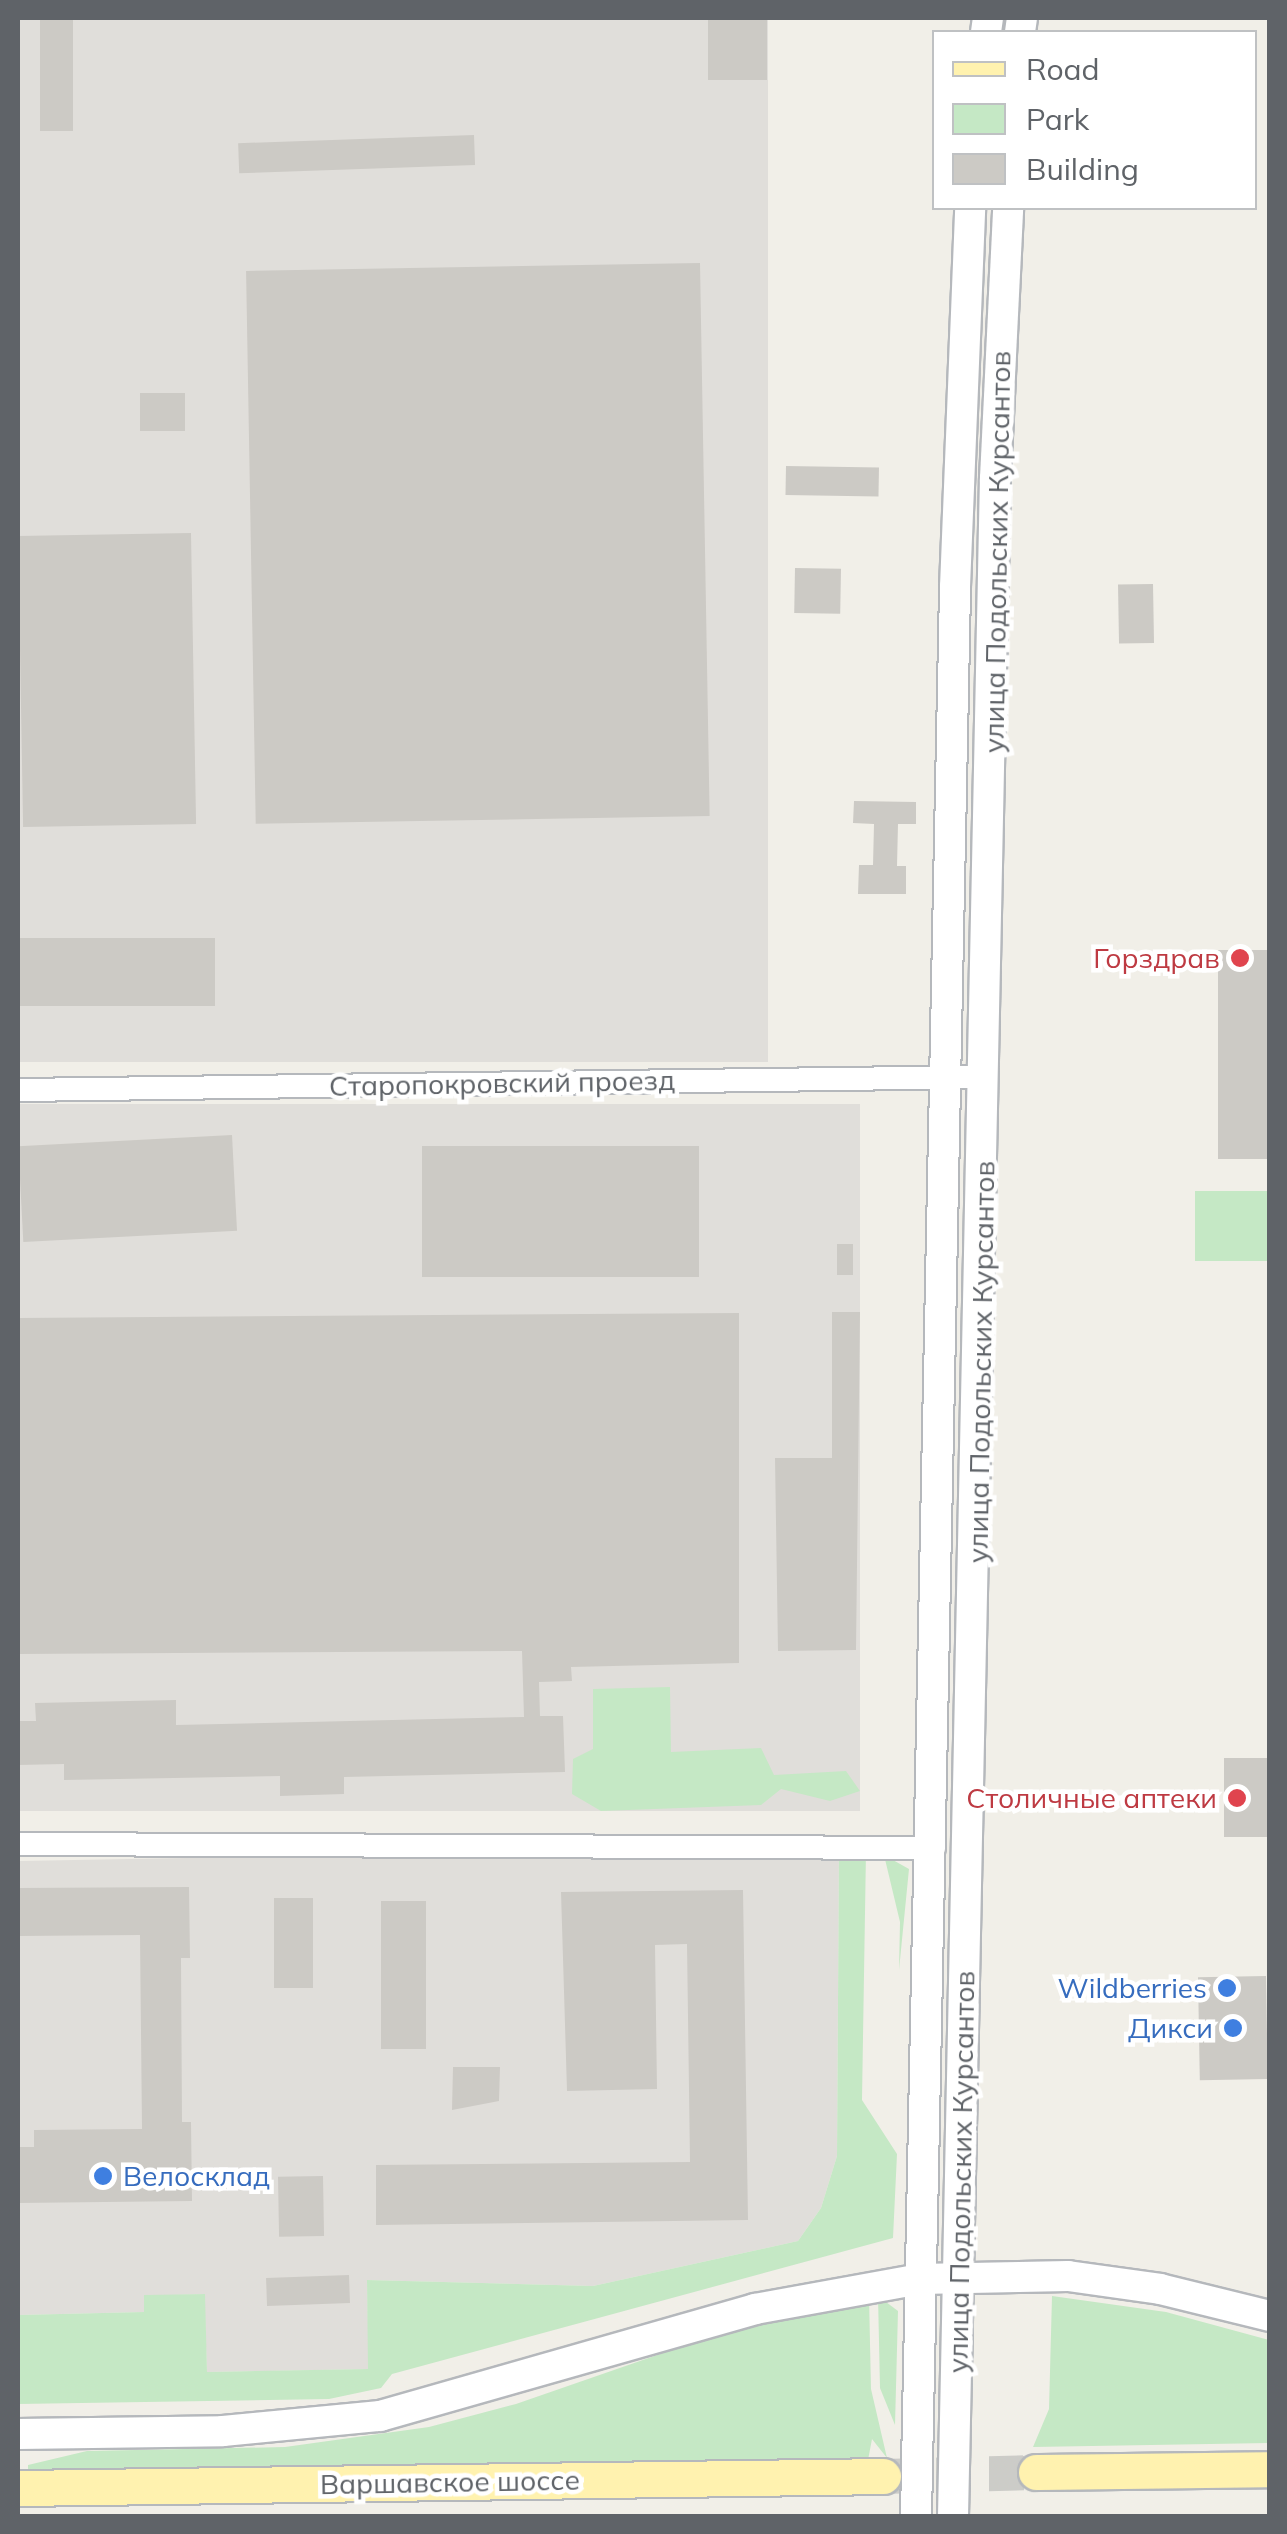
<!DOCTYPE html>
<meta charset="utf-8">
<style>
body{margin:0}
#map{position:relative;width:1287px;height:2534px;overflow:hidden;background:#f1efe8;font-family:Mulish,sans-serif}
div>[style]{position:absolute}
.industrial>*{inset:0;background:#e0deda;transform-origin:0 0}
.green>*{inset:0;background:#c5e8c5;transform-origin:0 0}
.building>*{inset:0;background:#cccac5;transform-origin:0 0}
.primary-tunnel>*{height:35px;margin-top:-17.5px;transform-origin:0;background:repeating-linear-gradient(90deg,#ccccc8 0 35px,transparent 0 53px)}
.roads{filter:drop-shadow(2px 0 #b5b8bc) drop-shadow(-2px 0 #b5b8bc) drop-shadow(0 2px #b5b8bc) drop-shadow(0 -2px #b5b8bc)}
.street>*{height:22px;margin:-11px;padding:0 11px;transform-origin:11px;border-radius:11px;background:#fff}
.secondary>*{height:30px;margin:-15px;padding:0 15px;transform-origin:15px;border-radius:15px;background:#fff}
.primary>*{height:35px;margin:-17.5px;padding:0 17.5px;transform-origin:17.5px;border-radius:17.5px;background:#fff2af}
.dots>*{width:28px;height:28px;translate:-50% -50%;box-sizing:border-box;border:5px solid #fff;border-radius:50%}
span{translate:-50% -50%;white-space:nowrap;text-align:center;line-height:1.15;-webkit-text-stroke:9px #fff;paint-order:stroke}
.street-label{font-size:28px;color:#5f6368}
.health-label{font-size:28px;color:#be3a42}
.right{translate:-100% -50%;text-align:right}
.shop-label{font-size:28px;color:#366cbe}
.left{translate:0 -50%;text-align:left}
.frame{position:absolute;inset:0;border:20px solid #5f6368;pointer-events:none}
.legend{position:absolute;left:932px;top:30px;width:325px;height:180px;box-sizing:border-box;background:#fff;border:2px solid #bfc1c3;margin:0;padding:12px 18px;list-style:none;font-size:30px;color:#5f6368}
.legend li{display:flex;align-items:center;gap:20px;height:50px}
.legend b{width:50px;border:2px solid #bfc1c3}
</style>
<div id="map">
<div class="industrial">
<i style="left:18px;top:18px;width:750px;height:1044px"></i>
<i style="left:860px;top:1104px;width:707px;height:842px;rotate:90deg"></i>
<i style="clip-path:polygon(839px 1846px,837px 2156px,821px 2208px,798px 2241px,593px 2286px,367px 2280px,369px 2369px,207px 2372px,204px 2294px,144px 2296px,144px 2312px,18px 2315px,18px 1861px)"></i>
</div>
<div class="green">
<i style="left:1269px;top:1191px;width:70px;height:74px;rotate:90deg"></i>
<i style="clip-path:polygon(670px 1687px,671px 1752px,761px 1748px,774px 1775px,846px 1771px,860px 1791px,830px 1801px,781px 1789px,761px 1805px,601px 1811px,572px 1794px,573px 1759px,593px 1749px,593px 1689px)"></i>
<i style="clip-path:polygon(839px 1846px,866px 1851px,862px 2100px,897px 2154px,893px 2238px,392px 2374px,381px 2388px,329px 2399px,18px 2404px,18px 2315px,144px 2312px,144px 2295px,205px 2294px,207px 2372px,368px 2369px,367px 2280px,593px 2286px,798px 2241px,821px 2208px,837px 2156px)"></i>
<i style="clip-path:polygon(884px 1855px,909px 1869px,899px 1970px,900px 1922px)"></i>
<i style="clip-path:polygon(878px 2296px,898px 2311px,895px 2425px,880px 2388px)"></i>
<i style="clip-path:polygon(1052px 2296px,1166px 2312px,1269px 2340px,1269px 2443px,1033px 2447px,1049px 2409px)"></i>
<i style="clip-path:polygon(869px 2297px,871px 2389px,887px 2458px,872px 2439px,868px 2460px,28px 2475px,28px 2465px,87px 2451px,285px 2447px,429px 2427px,516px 2404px,712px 2336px)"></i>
</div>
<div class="building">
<i style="left:40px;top:18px;width:33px;height:113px"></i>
<i style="left:708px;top:18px;width:59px;height:62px"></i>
<i style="left:474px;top:135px;width:30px;height:236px;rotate:88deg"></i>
<i style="left:700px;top:263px;width:553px;height:454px;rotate:89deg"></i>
<i style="left:140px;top:393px;width:45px;height:38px"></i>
<i style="left:786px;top:466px;width:93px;height:29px;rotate:1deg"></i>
<i style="left:191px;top:533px;width:291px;height:173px;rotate:89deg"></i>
<i style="left:795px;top:568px;width:46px;height:45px;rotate:1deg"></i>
<i style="left:1153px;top:584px;width:59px;height:35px;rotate:89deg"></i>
<i style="clip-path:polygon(854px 801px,916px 802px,916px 824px,898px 824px,897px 866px,906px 866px,906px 894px,858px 894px,859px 865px,873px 865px,874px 824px,853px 823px)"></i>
<i style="left:215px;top:938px;width:68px;height:197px;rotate:90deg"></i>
<i style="left:1218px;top:950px;width:52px;height:209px"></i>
<i style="left:232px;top:1135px;width:96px;height:214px;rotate:87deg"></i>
<i style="left:422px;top:1146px;width:277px;height:131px"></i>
<i style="left:837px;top:1244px;width:16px;height:31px"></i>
<i style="clip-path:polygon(832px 1312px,860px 1312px,856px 1650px,778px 1651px,775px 1458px,832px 1458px)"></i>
<i style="clip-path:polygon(739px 1313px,739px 1663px,571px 1667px,572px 1681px,539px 1682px,540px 1716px,563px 1716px,565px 1772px,344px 1777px,344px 1794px,280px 1796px,280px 1776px,64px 1780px,64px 1764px,18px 1765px,18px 1721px,36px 1721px,35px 1703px,176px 1700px,176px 1725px,524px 1717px,522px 1651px,18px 1654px,18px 1318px)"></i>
<i style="left:1224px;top:1758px;width:46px;height:79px"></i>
<i style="clip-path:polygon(189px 1887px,190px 1958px,181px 1958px,182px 2122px,191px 2122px,192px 2201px,18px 2203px,18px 2147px,34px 2147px,34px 2130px,142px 2129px,140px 1935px,18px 1936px,18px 1888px)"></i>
<i style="clip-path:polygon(743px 1890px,748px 2220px,376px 2225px,376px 2165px,690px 2162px,687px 1944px,655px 1945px,657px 2089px,567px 2091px,561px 1892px)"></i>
<i style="left:274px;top:1898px;width:39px;height:90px"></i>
<i style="left:381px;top:1901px;width:45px;height:148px"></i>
<i style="left:1266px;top:1976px;width:103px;height:68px;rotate:89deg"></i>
<i style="clip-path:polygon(453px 2067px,500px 2067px,499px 2101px,452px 2110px)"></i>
<i style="left:323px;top:2176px;width:60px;height:45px;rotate:89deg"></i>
<i style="left:349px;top:2275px;width:28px;height:83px;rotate:88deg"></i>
</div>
<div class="primary-tunnel">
<i style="left:883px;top:2476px;width:153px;rotate:-1.5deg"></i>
</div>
<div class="roads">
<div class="street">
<i style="left:18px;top:1090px;width:968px;rotate:-0.77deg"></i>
<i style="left:18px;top:1844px;width:916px;rotate:0.25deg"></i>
</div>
<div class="secondary">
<i style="left:986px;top:32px;width:14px;rotate:-82deg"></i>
<i style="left:1020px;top:32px;width:14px;rotate:-82deg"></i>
<i style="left:18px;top:2434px;width:205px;rotate:-0.8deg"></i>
<i style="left:223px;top:2431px;width:158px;rotate:-5.5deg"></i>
<i style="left:380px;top:2416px;width:390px;rotate:-15.9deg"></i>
<i style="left:755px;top:2309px;width:168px;rotate:-10.3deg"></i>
<i style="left:920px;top:2279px;width:148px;rotate:-1.2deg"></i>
<i style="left:1068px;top:2276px;width:93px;rotate:8deg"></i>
<i style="left:1160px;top:2289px;width:113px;rotate:13.8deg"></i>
<i style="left:916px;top:2516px;width:1929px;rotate:-88.84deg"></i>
<i style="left:955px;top:587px;width:379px;rotate:-87.7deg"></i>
<i style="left:953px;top:2516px;width:2038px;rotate:-88.82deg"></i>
<i style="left:995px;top:478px;width:270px;rotate:-87.2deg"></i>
</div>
<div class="primary">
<i style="left:1036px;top:2472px;width:234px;rotate:-0.7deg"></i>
<i style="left:18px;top:2488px;width:865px;rotate:-0.79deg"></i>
</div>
</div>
<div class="dots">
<i style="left:1240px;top:958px;background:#e0444e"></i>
<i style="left:1237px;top:1798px;background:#e0444e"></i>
<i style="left:1227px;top:1988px;background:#3f7fe0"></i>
<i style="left:1233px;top:2028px;background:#3f7fe0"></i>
<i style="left:103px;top:2176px;background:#3f7fe0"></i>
</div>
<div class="street-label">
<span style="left:997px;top:552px;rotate:-89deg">улица Подольских Курсантов</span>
<span style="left:502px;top:1083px;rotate:-1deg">Старопокровский проезд</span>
<span style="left:981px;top:1362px;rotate:-89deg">улица Подольских Курсантов</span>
<span style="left:961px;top:2172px;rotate:-89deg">улица Подольских Курсантов</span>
<span style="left:450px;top:2482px;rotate:-1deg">Варшавское шоссе</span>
</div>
<div class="health-label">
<span class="right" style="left:1220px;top:958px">Горздрав</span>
<span class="right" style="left:1217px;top:1798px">Столичные аптеки</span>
</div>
<div class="shop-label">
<span class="right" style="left:1207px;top:1988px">Wildberries</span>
<span class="right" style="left:1213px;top:2028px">Дикси</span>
<span class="left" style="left:123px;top:2176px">Велосклад</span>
</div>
<div class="frame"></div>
<ul class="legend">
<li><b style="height:12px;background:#fff2af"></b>Road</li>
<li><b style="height:28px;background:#c5e8c5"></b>Park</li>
<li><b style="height:28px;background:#cccac5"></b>Building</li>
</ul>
</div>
